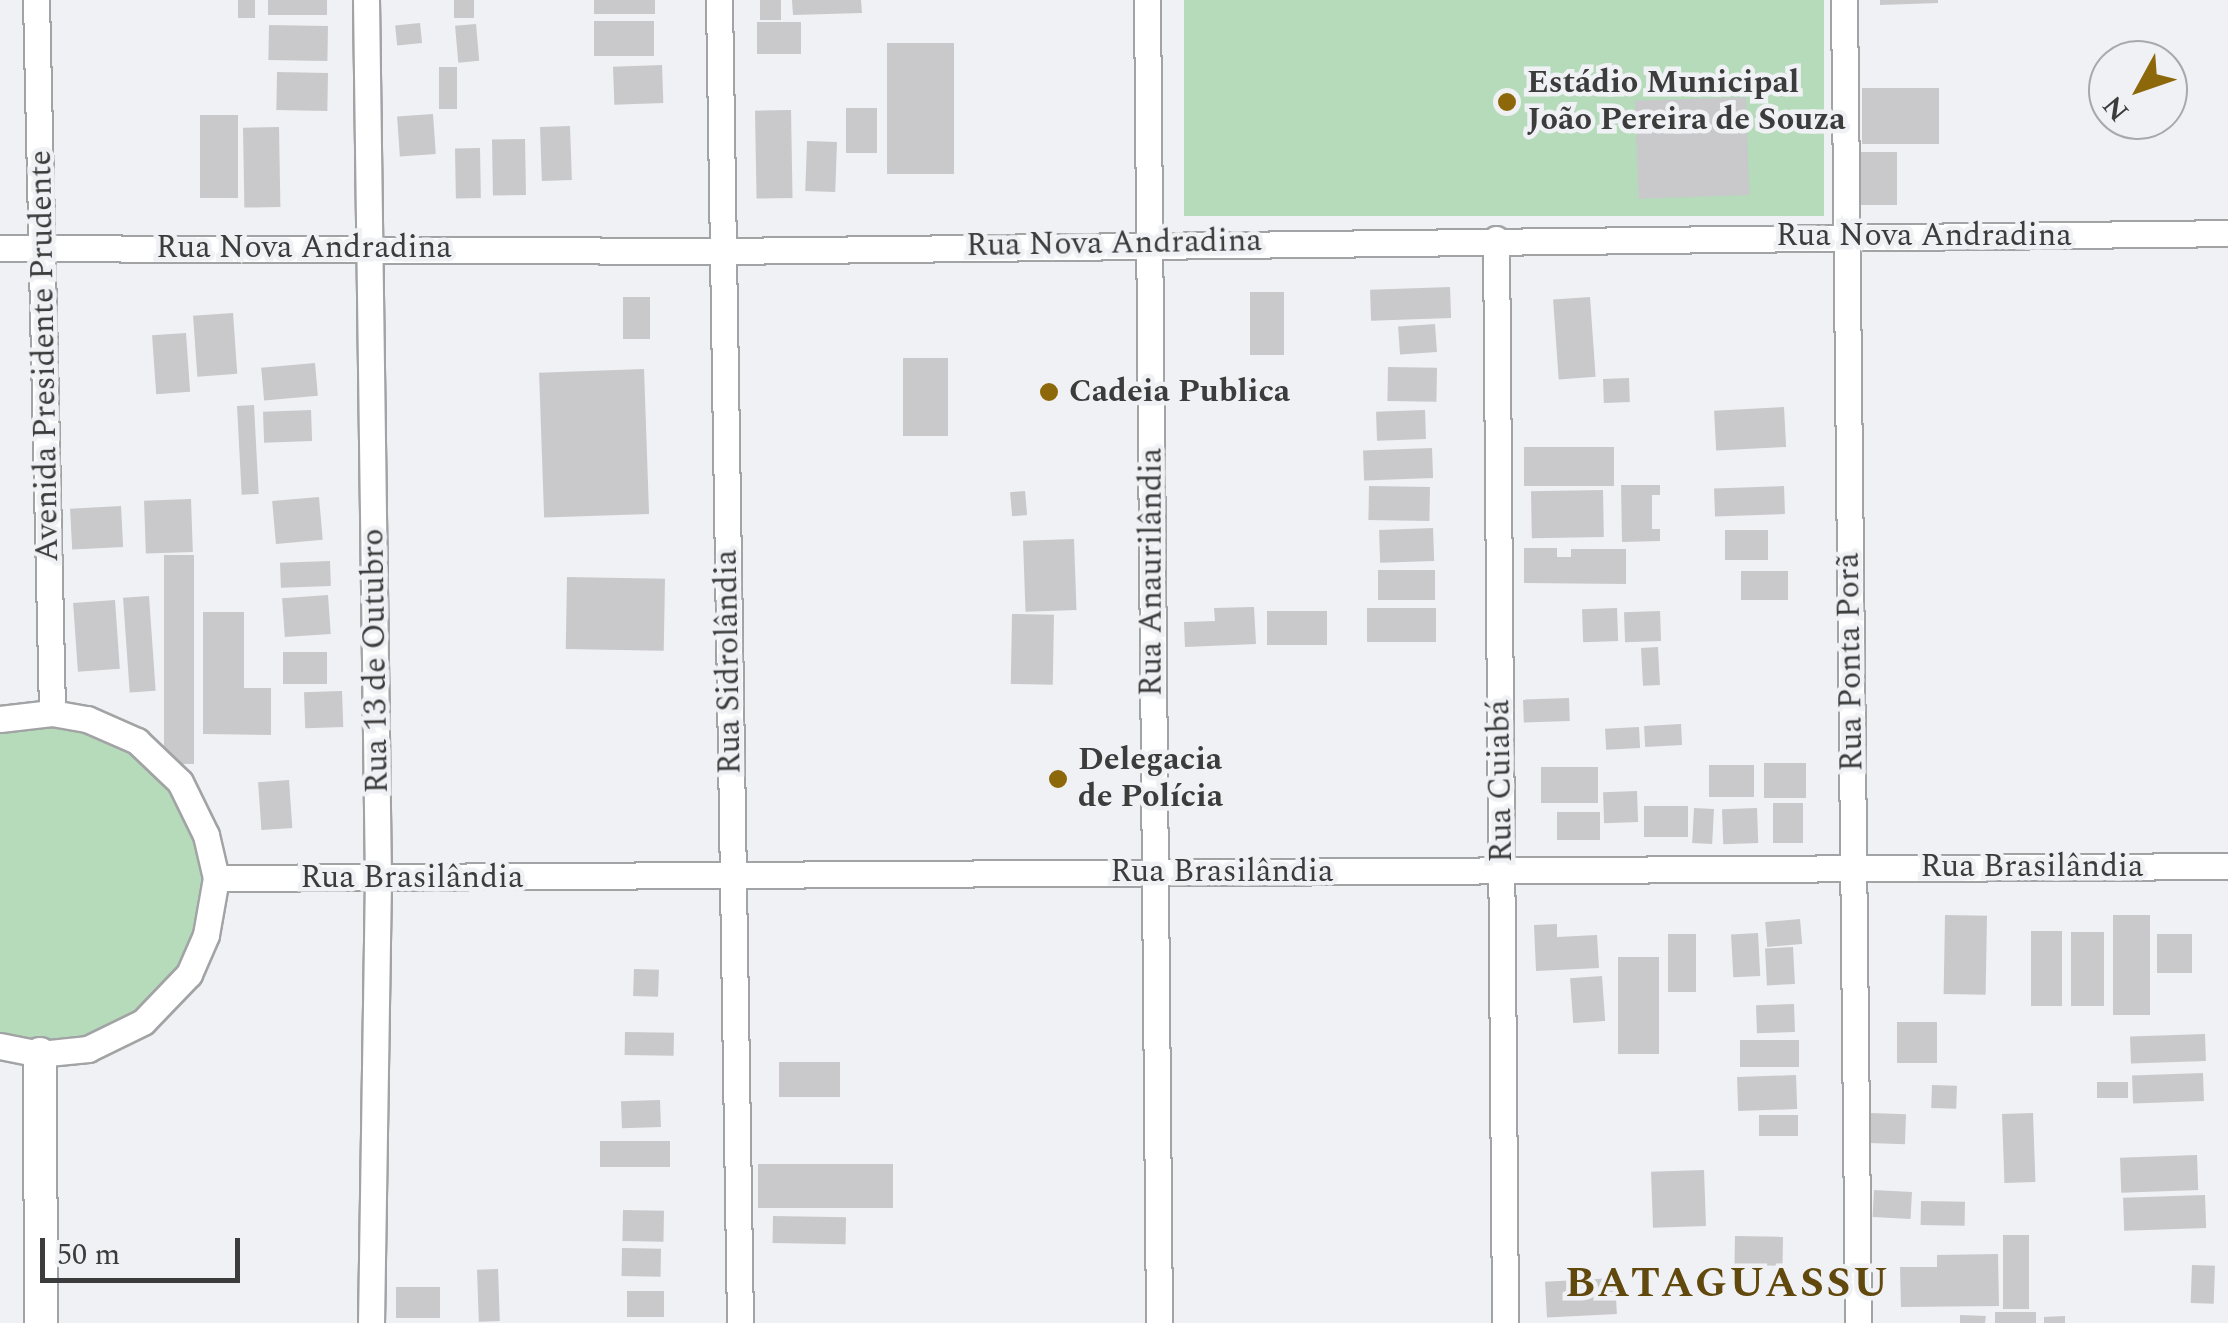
<!DOCTYPE html>
<meta charset="utf-8">
<style>
body{margin:0}
#map{position:relative;width:2228px;height:1323px;overflow:hidden;background:#f0f1f4;font-family:Spectral,serif}
div>[style]{position:absolute}
.green>*{inset:0;background:#b5dbba;transform-origin:0 0}
.building>*{inset:0;background:#c9c9cc;transform-origin:0 0}
.roads{filter:drop-shadow(2px 0 #a2a3a5) drop-shadow(-2px 0 #a2a3a5) drop-shadow(0 2px #a2a3a5) drop-shadow(0 -2px #a2a3a5)}
.street>*{height:25px;margin:-12.5px;padding:0 12.5px;transform-origin:12.5px;border-radius:12.5px;background:#fff}
.secondary>*{height:32px;margin:-16px;padding:0 16px;transform-origin:16px;border-radius:16px;background:#fff}
.dots>*{width:28px;height:28px;translate:-50% -50%;box-sizing:border-box;border:5px solid #f0f1f4;border-radius:50%}
span{translate:-50% -50%;white-space:nowrap;text-align:center;line-height:1.15;-webkit-text-stroke:9px #f0f1f4;paint-order:stroke}
.poi-label{font-size:32px;color:#3c3c3d;font-weight:700}
.left{translate:0 -50%;text-align:left}
.street-label{font-size:32px;color:#3c3c3d}
.district-label{font-size:42px;color:#61480c;font-weight:700;letter-spacing:2.5px}
.north{position:absolute;left:2088px;top:40px;width:100px;height:100px;box-sizing:border-box;background:#f0f1f4;border:2px solid #a8a9ab;border-radius:50%;rotate:230deg;font-size:28px;font-weight:700;line-height:40px;text-align:center;color:#3c3c3d}
.north::after{content:'';display:block;margin:auto;width:35px;height:45px;background:#8d680b;clip-path:polygon(50% 0,100% 100%,50% 72%,0 100%)}
.scale{position:absolute;left:40px;top:1238px;width:200px;height:45px;box-sizing:border-box;border:5px solid #3c3c3d;border-top:0;padding-left:12px;font-size:30px;line-height:35px;white-space:nowrap;color:#3c3c3d;-webkit-text-stroke:8px #f0f1f4;paint-order:stroke}
</style>
<div id="map">
<div class="green">
<i style="left:1184px;top:0;width:640px;height:216px"></i>
<i style="clip-path:polygon(52px 726px,83px 731px,130px 752px,169px 790px,194px 839px,203px 878px,194px 932px,178px 967px,136px 1011px,84px 1036px,40px 1041px,0 1032px,0 733px)"></i>
</div>
<div class="building">
<i style="left:238px;top:0;width:17px;height:18px"></i>
<i style="left:268px;top:0;width:59px;height:15px"></i>
<i style="left:454px;top:0;width:20px;height:18px"></i>
<i style="left:594px;top:0;width:61px;height:14px"></i>
<i style="left:760px;top:0;width:21px;height:20px"></i>
<i style="clip-path:polygon(792px 0,861px 0,862px 13px,793px 15px)"></i>
<i style="clip-path:polygon(1880px 0,1938px 0,1938px 3px,1880px 5px)"></i>
<i style="left:654px;top:21px;width:35px;height:60px;rotate:90deg"></i>
<i style="left:801px;top:22px;width:32px;height:44px;rotate:90deg"></i>
<i style="left:420px;top:23px;width:20px;height:25px;rotate:84deg"></i>
<i style="left:476px;top:24px;width:37px;height:21px;rotate:85deg"></i>
<i style="left:269px;top:25px;width:59px;height:35px;rotate:1deg"></i>
<i style="left:887px;top:43px;width:67px;height:131px"></i>
<i style="left:662px;top:65px;width:38px;height:49px;rotate:88deg"></i>
<i style="left:439px;top:67px;width:18px;height:42px"></i>
<i style="left:277px;top:72px;width:51px;height:38px;rotate:1deg"></i>
<i style="left:1862px;top:88px;width:77px;height:56px"></i>
<i style="left:1746px;top:97px;width:98px;height:111px;rotate:88deg"></i>
<i style="left:846px;top:108px;width:31px;height:45px"></i>
<i style="left:791px;top:110px;width:88px;height:36px;rotate:89deg"></i>
<i style="left:433px;top:114px;width:40px;height:36px;rotate:86deg"></i>
<i style="left:200px;top:115px;width:38px;height:83px"></i>
<i style="left:570px;top:126px;width:54px;height:30px;rotate:88deg"></i>
<i style="left:279px;top:127px;width:80px;height:36px;rotate:89deg"></i>
<i style="left:525px;top:139px;width:56px;height:33px;rotate:89deg"></i>
<i style="left:807px;top:141px;width:30px;height:50px;rotate:2deg"></i>
<i style="left:480px;top:148px;width:50px;height:25px;rotate:89deg"></i>
<i style="left:1861px;top:152px;width:36px;height:53px"></i>
<i style="left:1450px;top:287px;width:31px;height:80px;rotate:88deg"></i>
<i style="left:1250px;top:292px;width:34px;height:63px"></i>
<i style="left:623px;top:297px;width:27px;height:42px"></i>
<i style="left:1590px;top:297px;width:80px;height:37px;rotate:86deg"></i>
<i style="left:233px;top:313px;width:61px;height:40px;rotate:86deg"></i>
<i style="left:1435px;top:324px;width:28px;height:37px;rotate:86deg"></i>
<i style="left:186px;top:333px;width:59px;height:34px;rotate:86deg"></i>
<i style="left:903px;top:358px;width:45px;height:78px"></i>
<i style="left:315px;top:363px;width:33px;height:54px;rotate:85deg"></i>
<i style="left:1388px;top:367px;width:49px;height:34px;rotate:1deg"></i>
<i style="left:644px;top:369px;width:145px;height:105px;rotate:88deg"></i>
<i style="left:1629px;top:378px;width:24px;height:26px;rotate:88deg"></i>
<i style="left:254px;top:405px;width:89px;height:17px;rotate:87deg"></i>
<i style="left:1784px;top:407px;width:40px;height:70px;rotate:87deg"></i>
<i style="left:311px;top:410px;width:31px;height:48px;rotate:88deg"></i>
<i style="left:1425px;top:410px;width:29px;height:49px;rotate:88deg"></i>
<i style="left:1614px;top:447px;width:39px;height:90px;rotate:90deg"></i>
<i style="left:1432px;top:448px;width:30px;height:69px;rotate:88deg"></i>
<i style="clip-path:polygon(1621px 485px,1660px 485px,1660px 495px,1652px 495px,1652px 529px,1660px 529px,1660px 541px,1622px 542px)"></i>
<i style="left:1369px;top:486px;width:61px;height:34px;rotate:1deg"></i>
<i style="left:1784px;top:486px;width:28px;height:70px;rotate:88deg"></i>
<i style="left:1603px;top:490px;width:47px;height:72px;rotate:89deg"></i>
<i style="left:1025px;top:491px;width:24px;height:15px;rotate:85deg"></i>
<i style="left:319px;top:497px;width:43px;height:47px;rotate:85deg"></i>
<i style="left:191px;top:499px;width:53px;height:47px;rotate:88deg"></i>
<i style="left:121px;top:506px;width:41px;height:51px;rotate:87deg"></i>
<i style="left:1433px;top:528px;width:33px;height:54px;rotate:88deg"></i>
<i style="left:1725px;top:530px;width:43px;height:30px"></i>
<i style="left:1074px;top:539px;width:71px;height:51px;rotate:88deg"></i>
<i style="clip-path:polygon(1524px 548px,1557px 548px,1557px 557px,1571px 557px,1571px 549px,1626px 549px,1626px 584px,1524px 583px)"></i>
<i style="left:194px;top:555px;width:209px;height:30px;rotate:90deg"></i>
<i style="left:330px;top:561px;width:25px;height:50px;rotate:88deg"></i>
<i style="left:1378px;top:570px;width:57px;height:30px"></i>
<i style="left:1741px;top:571px;width:47px;height:29px"></i>
<i style="left:567px;top:577px;width:98px;height:72px;rotate:1deg"></i>
<i style="left:328px;top:595px;width:39px;height:46px;rotate:86deg"></i>
<i style="left:149px;top:596px;width:95px;height:26px;rotate:86deg"></i>
<i style="left:115px;top:600px;width:69px;height:42px;rotate:86deg"></i>
<i style="clip-path:polygon(1254px 607px,1256px 644px,1185px 647px,1184px 622px,1215px 621px,1214px 608px)"></i>
<i style="left:1436px;top:608px;width:34px;height:69px;rotate:90deg"></i>
<i style="left:1617px;top:608px;width:33px;height:35px;rotate:88deg"></i>
<i style="left:1267px;top:611px;width:60px;height:34px"></i>
<i style="left:1660px;top:611px;width:30px;height:36px;rotate:88deg"></i>
<i style="clip-path:polygon(203px 612px,244px 612px,244px 688px,271px 688px,271px 735px,203px 734px)"></i>
<i style="left:1012px;top:614px;width:42px;height:70px;rotate:1deg"></i>
<i style="left:1658px;top:647px;width:38px;height:17px;rotate:87deg"></i>
<i style="left:283px;top:652px;width:44px;height:32px"></i>
<i style="left:342px;top:691px;width:36px;height:38px;rotate:88deg"></i>
<i style="left:1569px;top:698px;width:23px;height:46px;rotate:88deg"></i>
<i style="left:1681px;top:724px;width:21px;height:37px;rotate:87deg"></i>
<i style="left:1639px;top:727px;width:21px;height:34px;rotate:87deg"></i>
<i style="left:1764px;top:763px;width:42px;height:35px"></i>
<i style="left:1709px;top:765px;width:45px;height:32px"></i>
<i style="left:1541px;top:767px;width:57px;height:36px"></i>
<i style="left:289px;top:780px;width:48px;height:31px;rotate:86deg"></i>
<i style="left:1637px;top:791px;width:31px;height:34px;rotate:88deg"></i>
<i style="left:1803px;top:803px;width:40px;height:30px;rotate:90deg"></i>
<i style="left:1644px;top:806px;width:44px;height:31px"></i>
<i style="left:1694px;top:808px;width:20px;height:35px;rotate:3deg"></i>
<i style="left:1757px;top:808px;width:35px;height:35px;rotate:88deg"></i>
<i style="left:1600px;top:812px;width:28px;height:43px;rotate:90deg"></i>
<i style="left:1945px;top:915px;width:42px;height:79px;rotate:1deg"></i>
<i style="left:2113px;top:915px;width:37px;height:100px"></i>
<i style="left:1800px;top:919px;width:25px;height:35px;rotate:85deg"></i>
<i style="clip-path:polygon(1557px 924px,1557px 937px,1597px 935px,1599px 968px,1536px 971px,1534px 925px)"></i>
<i style="left:2031px;top:931px;width:31px;height:75px"></i>
<i style="left:2071px;top:932px;width:33px;height:74px"></i>
<i style="left:1758px;top:933px;width:43px;height:27px;rotate:87deg"></i>
<i style="left:1668px;top:934px;width:28px;height:58px"></i>
<i style="left:2157px;top:934px;width:35px;height:39px"></i>
<i style="left:1793px;top:947px;width:37px;height:28px;rotate:87deg"></i>
<i style="left:1618px;top:957px;width:41px;height:97px"></i>
<i style="left:634px;top:969px;width:25px;height:27px;rotate:2deg"></i>
<i style="left:1602px;top:976px;width:45px;height:32px;rotate:86deg"></i>
<i style="left:1794px;top:1004px;width:28px;height:38px;rotate:88deg"></i>
<i style="left:1897px;top:1022px;width:40px;height:41px"></i>
<i style="left:625px;top:1032px;width:49px;height:23px;rotate:1deg"></i>
<i style="left:2205px;top:1034px;width:27px;height:75px;rotate:88deg"></i>
<i style="left:1740px;top:1040px;width:59px;height:27px"></i>
<i style="left:779px;top:1062px;width:61px;height:35px"></i>
<i style="left:2203px;top:1073px;width:28px;height:71px;rotate:88deg"></i>
<i style="left:1796px;top:1075px;width:34px;height:59px;rotate:88deg"></i>
<i style="left:2097px;top:1082px;width:31px;height:16px"></i>
<i style="left:1932px;top:1085px;width:25px;height:23px;rotate:2deg"></i>
<i style="left:660px;top:1100px;width:27px;height:39px;rotate:88deg"></i>
<i style="left:1870px;top:1113px;width:36px;height:30px;rotate:2deg"></i>
<i style="left:2033px;top:1113px;width:69px;height:31px;rotate:88deg"></i>
<i style="left:1798px;top:1115px;width:21px;height:39px;rotate:90deg"></i>
<i style="left:670px;top:1141px;width:26px;height:70px;rotate:90deg"></i>
<i style="left:2197px;top:1155px;width:35px;height:77px;rotate:88deg"></i>
<i style="left:758px;top:1164px;width:135px;height:44px"></i>
<i style="left:1704px;top:1170px;width:56px;height:53px;rotate:88deg"></i>
<i style="left:1874px;top:1190px;width:38px;height:27px;rotate:3deg"></i>
<i style="left:2205px;top:1195px;width:33px;height:82px;rotate:88deg"></i>
<i style="left:1921px;top:1201px;width:44px;height:24px;rotate:1deg"></i>
<i style="left:623px;top:1210px;width:41px;height:31px;rotate:1deg"></i>
<i style="left:773px;top:1216px;width:73px;height:27px;rotate:1deg"></i>
<i style="left:2003px;top:1235px;width:26px;height:74px"></i>
<i style="left:1735px;top:1236px;width:48px;height:29px;rotate:1deg"></i>
<i style="left:622px;top:1248px;width:39px;height:28px;rotate:1deg"></i>
<i style="clip-path:polygon(1998px 1254px,1999px 1306px,1901px 1307px,1900px 1267px,1937px 1267px,1937px 1255px)"></i>
<i style="left:2192px;top:1265px;width:23px;height:38px;rotate:2deg"></i>
<i style="left:498px;top:1269px;width:52px;height:21px;rotate:88deg"></i>
<i style="left:1615px;top:1278px;width:36px;height:70px;rotate:87deg"></i>
<i style="left:396px;top:1287px;width:44px;height:31px"></i>
<i style="left:627px;top:1291px;width:37px;height:26px"></i>
<i style="left:2036px;top:1312px;width:11px;height:41px;rotate:90deg"></i>
<i style="clip-path:polygon(1960px 1315px,1986px 1316px,1985px 1323px,1960px 1323px)"></i>
<i style="clip-path:polygon(2065px 1316px,2065px 1323px,2044px 1323px,2044px 1317px)"></i>
</div>
<div class="roads">
<div class="street">
<i style="left:36px;top:0;width:713px;rotate:88.71deg"></i>
<i style="left:366px;top:0;width:878px;rotate:89.22deg"></i>
<i style="left:378px;top:878px;width:445px;rotate:90.9deg"></i>
<i style="left:719px;top:0;width:1323px;rotate:89.09deg"></i>
<i style="left:1147px;top:0;width:1323px;rotate:89.48deg"></i>
<i style="left:1844px;top:0;width:1323px;rotate:89.39deg"></i>
<i style="left:1496px;top:239px;width:1084px;rotate:89.52deg"></i>
<i style="left:0;top:248px;width:722px;rotate:0.24deg"></i>
<i style="left:722px;top:251px;width:1506px;rotate:-0.68deg"></i>
<i style="left:0;top:719px;width:52px;rotate:-6.6deg"></i>
<i style="left:52px;top:713px;width:36px;rotate:10deg"></i>
<i style="left:87px;top:719px;width:55px;rotate:23.7deg"></i>
<i style="left:137px;top:741px;width:59px;rotate:43.6deg"></i>
<i style="left:180px;top:782px;width:59px;rotate:63.9deg"></i>
<i style="left:206px;top:835px;width:44px;rotate:76.9deg"></i>
<i style="left:216px;top:878px;width:58px;rotate:100deg"></i>
<i style="left:206px;top:935px;width:43px;rotate:113.6deg"></i>
<i style="left:189px;top:974px;width:66px;rotate:133.8deg"></i>
<i style="left:143px;top:1022px;width:61px;rotate:153.9deg"></i>
<i style="left:88px;top:1049px;width:48px;rotate:174.1deg"></i>
<i style="left:40px;top:1054px;width:41px;rotate:-168.7deg"></i>
<i style="left:216px;top:878px;width:2012px;rotate:-0.34deg"></i>
</div>
<div class="secondary">
<i style="left:40px;top:1054px;width:269px;rotate:89.8deg"></i>
</div>
</div>
<div class="dots">
<i style="left:1507px;top:102px;background:#8d680b"></i>
<i style="left:1049px;top:392px;background:#8d680b"></i>
<i style="left:1058px;top:779px;background:#8d680b"></i>
</div>
<div class="poi-label">
<span class="left" style="left:1527px;top:102px">Estádio Municipal<br>João Pereira de Souza</span>
<span class="left" style="left:1069px;top:392px">Cadeia Publica</span>
<span class="left" style="left:1078px;top:779px">Delegacia<br>de Polícia</span>
</div>
<div class="street-label">
<span style="left:1924px;top:236px">Rua Nova Andradina</span>
<span style="left:1114px;top:244px;rotate:-1deg">Rua Nova Andradina</span>
<span style="left:304px;top:248px">Rua Nova Andradina</span>
<span style="left:45px;top:356px;rotate:-91deg">Avenida Presidente Prudente</span>
<span style="left:1152px;top:572px;rotate:-90deg">Rua Anaurilândia</span>
<span style="left:376px;top:661px;rotate:-91deg">Rua 13 de Outubro</span>
<span style="left:729px;top:662px;rotate:-91deg">Rua Sidrolândia</span>
<span style="left:1851px;top:662px;rotate:-91deg">Rua Ponta Porã</span>
<span style="left:1501px;top:781px;rotate:-91deg">Rua Cuiabá</span>
<span style="left:2032px;top:867px">Rua Brasilândia</span>
<span style="left:1222px;top:872px">Rua Brasilândia</span>
<span style="left:412px;top:878px">Rua Brasilândia</span>
</div>
<div class="district-label">
<span style="left:1728px;top:1284px">BATAGUASSU</span>
</div>
<div class="north">N</div>
<div class="scale">50 m</div>
</div>
